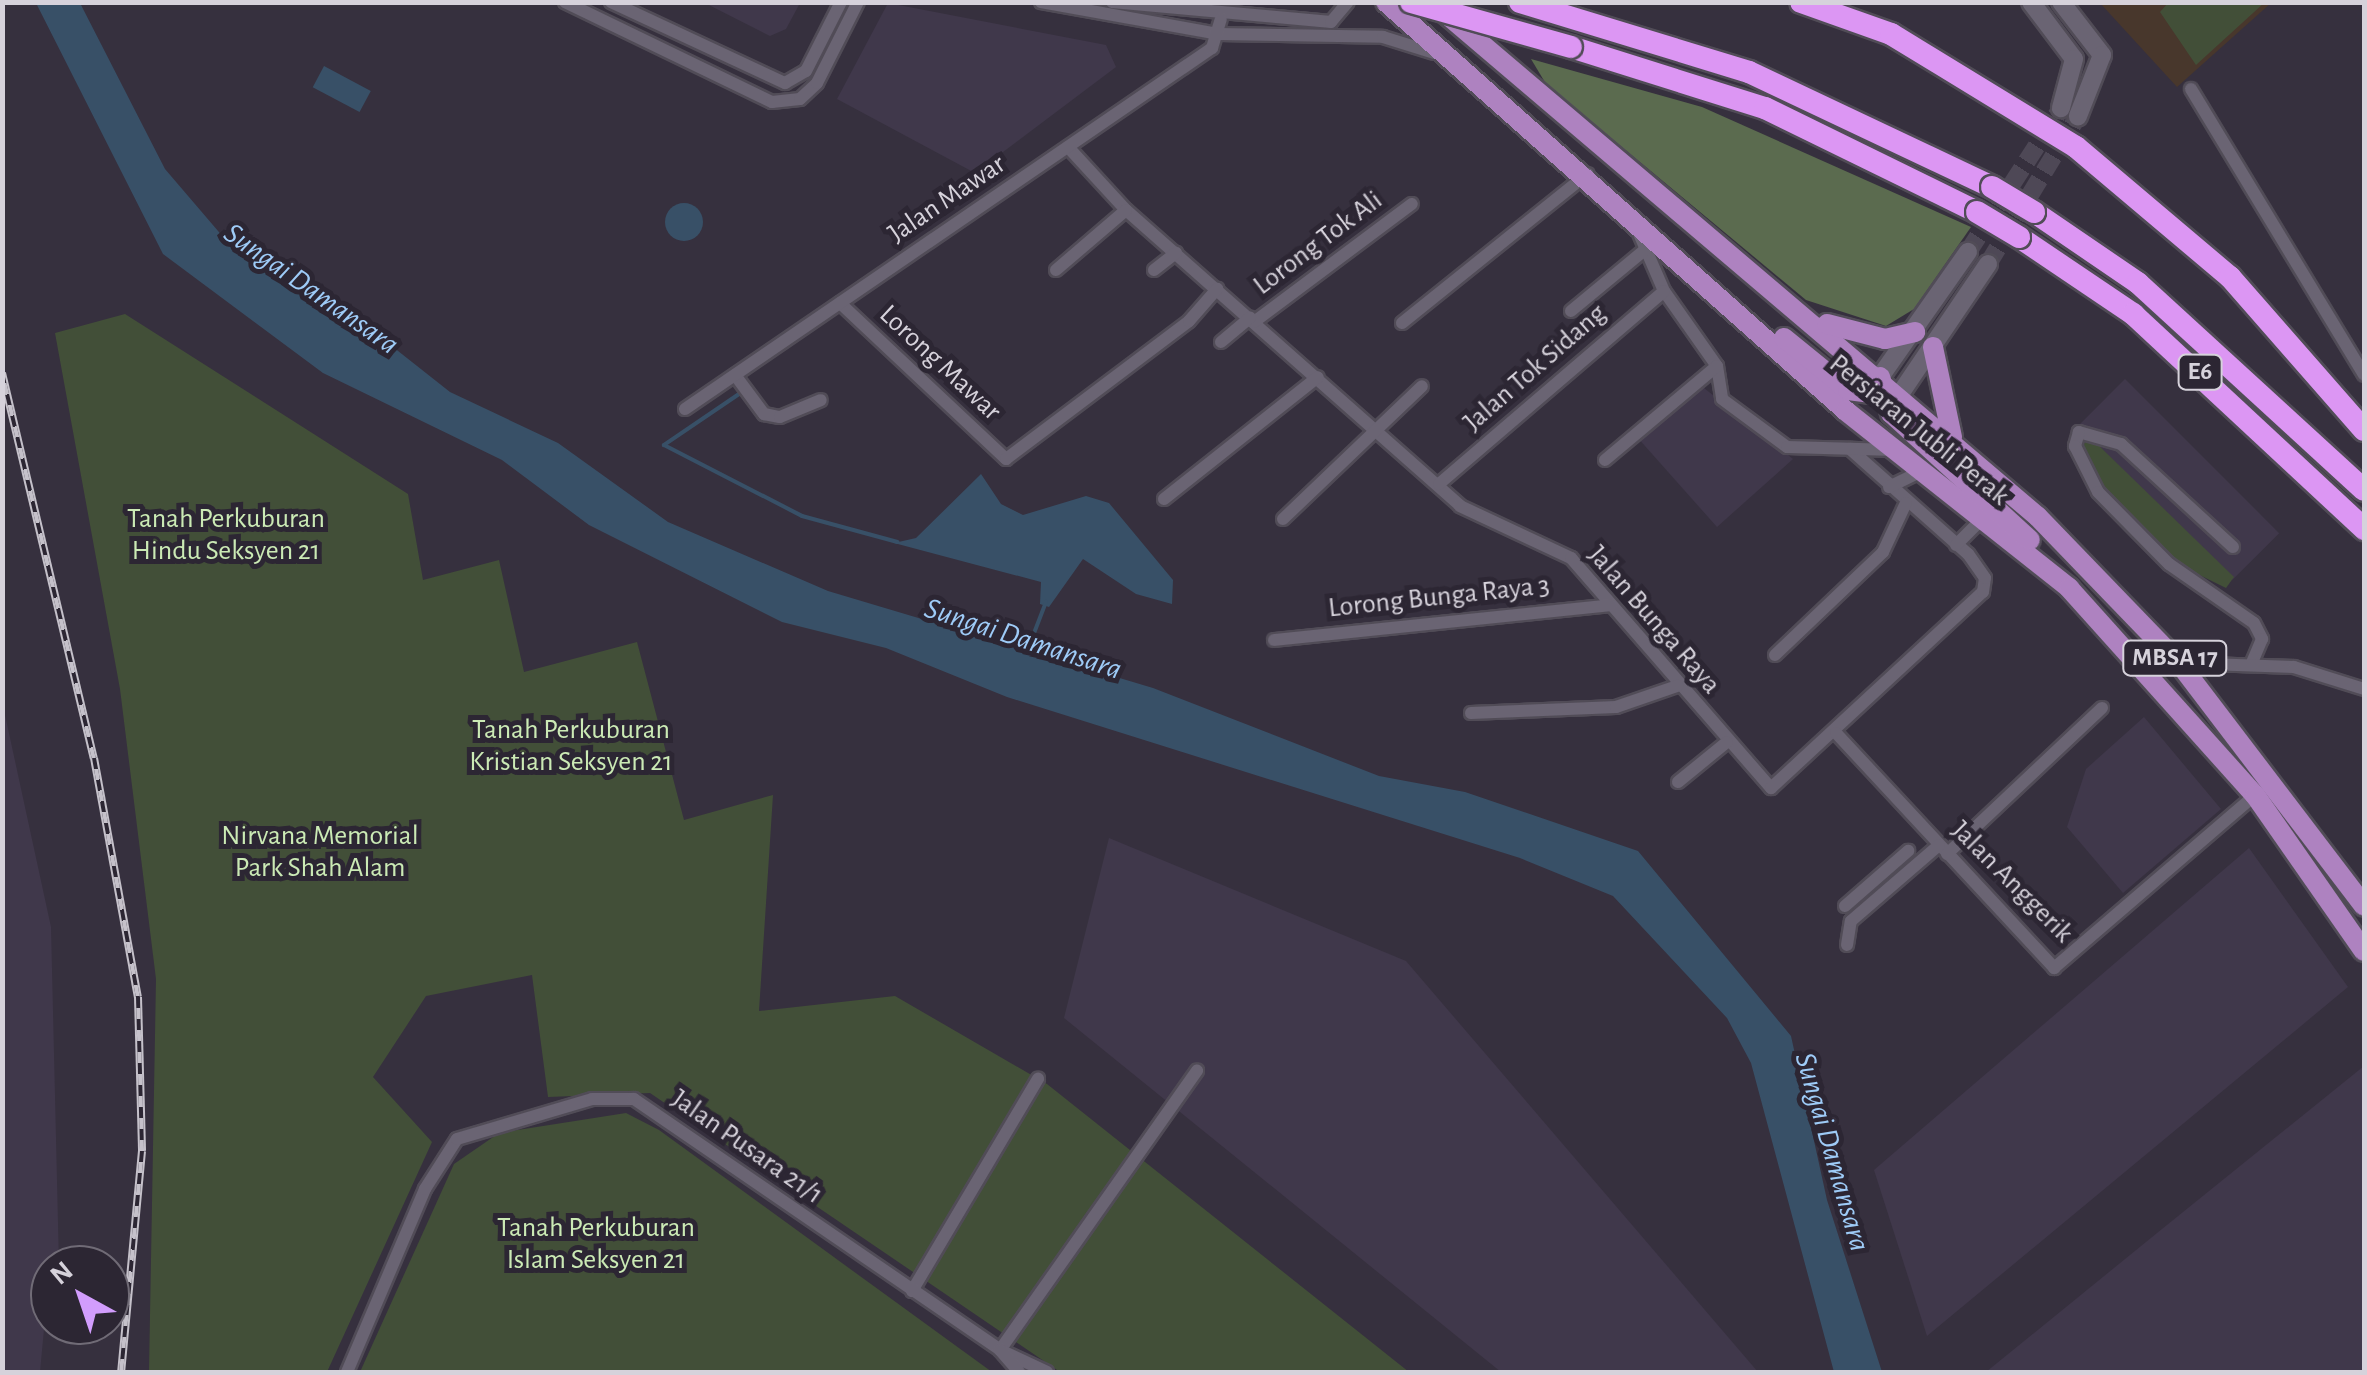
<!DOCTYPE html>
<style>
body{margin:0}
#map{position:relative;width:2367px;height:1375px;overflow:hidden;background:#36303e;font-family:"Alegreya Sans",sans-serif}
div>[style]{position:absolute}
.built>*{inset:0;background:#40384b;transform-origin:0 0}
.education>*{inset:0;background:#48372c}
.green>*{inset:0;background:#424f38}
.forest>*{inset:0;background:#5b6b4f}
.water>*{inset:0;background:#385067;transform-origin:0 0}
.round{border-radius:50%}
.stream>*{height:4px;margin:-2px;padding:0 2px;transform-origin:2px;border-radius:2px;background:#385067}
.secondary-tunnel>*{height:18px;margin-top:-9px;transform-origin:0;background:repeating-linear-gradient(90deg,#4e4856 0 18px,transparent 0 27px)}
.roads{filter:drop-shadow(2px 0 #514c57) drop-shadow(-2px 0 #514c57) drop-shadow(0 2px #514c57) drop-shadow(0 -2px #514c57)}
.street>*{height:12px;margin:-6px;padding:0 6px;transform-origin:6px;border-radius:6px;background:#6a6473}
.secondary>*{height:18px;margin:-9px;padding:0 9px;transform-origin:9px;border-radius:9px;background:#6a6473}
.primary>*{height:20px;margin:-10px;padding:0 10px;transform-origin:10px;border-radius:10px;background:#ae82c0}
.highway>*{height:22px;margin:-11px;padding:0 11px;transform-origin:11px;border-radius:11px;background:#dc96f3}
.rail>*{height:8px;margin-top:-4px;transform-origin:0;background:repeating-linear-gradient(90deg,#2c2633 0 11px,#c5c1ca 0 22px);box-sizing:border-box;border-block:2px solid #c5c1ca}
.bridges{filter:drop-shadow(2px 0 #514c57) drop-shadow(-2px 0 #514c57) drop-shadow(0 2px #514c57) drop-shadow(0 -2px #514c57)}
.highway-bridge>*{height:22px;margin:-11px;padding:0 11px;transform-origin:11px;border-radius:11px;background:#dc96f3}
span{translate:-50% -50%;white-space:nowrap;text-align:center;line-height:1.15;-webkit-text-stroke:10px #2c2633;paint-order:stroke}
.shield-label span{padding:2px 8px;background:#2c2633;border:2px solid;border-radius:8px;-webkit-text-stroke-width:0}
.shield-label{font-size:25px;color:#d6d2db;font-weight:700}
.street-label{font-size:28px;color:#d6d2db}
.park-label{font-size:28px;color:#cbeab5}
.water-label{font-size:30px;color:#9ecbf7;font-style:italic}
.frame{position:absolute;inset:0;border:5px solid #d6d2db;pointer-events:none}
.north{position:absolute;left:30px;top:1245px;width:100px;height:100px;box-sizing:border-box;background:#2c2633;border:2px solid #706b76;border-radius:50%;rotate:320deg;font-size:28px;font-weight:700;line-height:40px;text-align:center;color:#d6d2db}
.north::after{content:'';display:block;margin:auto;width:35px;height:45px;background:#d29dfd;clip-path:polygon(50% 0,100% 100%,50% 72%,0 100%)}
</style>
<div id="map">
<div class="built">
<i style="clip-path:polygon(705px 3px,800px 3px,786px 29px,770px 36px)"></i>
<i style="clip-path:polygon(888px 3px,1106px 45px,1116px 67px,975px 173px,837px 99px)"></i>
<i style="left:2125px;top:379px;width:218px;height:66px;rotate:45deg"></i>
<i style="clip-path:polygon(1699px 384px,1793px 459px,1717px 527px,1637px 437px)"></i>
<i style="clip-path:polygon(2px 701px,51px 927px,59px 1265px,50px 1265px,40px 1372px,3px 1372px)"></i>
<i style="clip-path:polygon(2144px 717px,2221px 809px,2123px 893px,2067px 827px,2086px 769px)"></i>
<i style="clip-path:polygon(1109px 838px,1406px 961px,1758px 1372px,1501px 1372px,1064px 1018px)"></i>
<i style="clip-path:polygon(2249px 848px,2348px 987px,1927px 1336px,1874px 1170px)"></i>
<i style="clip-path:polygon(2364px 1066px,2364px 1372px,1986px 1372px,2162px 1229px)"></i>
</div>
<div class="education">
<i style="clip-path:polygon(2100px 3px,2271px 3px,2177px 87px)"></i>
</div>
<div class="green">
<i style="clip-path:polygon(2168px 3px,2168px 2px,2264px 3px,2196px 65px,2160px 12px)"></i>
<i style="clip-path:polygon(125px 314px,408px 494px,423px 580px,499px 560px,524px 672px,637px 642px,684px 820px,773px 795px,759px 1011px,895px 996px,1047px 1084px,1409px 1372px,1060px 1372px,650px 1093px,548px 1097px,532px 975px,426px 996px,373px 1077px,432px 1142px,327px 1372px,149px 1372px,156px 979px,120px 689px,55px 333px)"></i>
<i style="clip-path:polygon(2090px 437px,2234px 577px,2226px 588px,2175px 563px,2097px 488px,2081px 447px)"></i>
<i style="clip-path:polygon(626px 1113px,659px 1130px,992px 1372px,360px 1372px,454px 1164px,499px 1133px)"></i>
</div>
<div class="forest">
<i style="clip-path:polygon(1531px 59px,1702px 107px,1971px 227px,1914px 309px,1886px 326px,1806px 300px,1546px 84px)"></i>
</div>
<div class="water">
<i style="clip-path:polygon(36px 3px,80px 3px,165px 169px,236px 252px,355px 317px,450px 392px,558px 443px,668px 522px,828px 591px,1153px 688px,1379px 776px,1465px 792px,1638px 851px,1791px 1036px,1827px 1200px,1882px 1372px,1834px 1372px,1751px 1063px,1727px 1018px,1613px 896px,1520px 858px,1007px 697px,886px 648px,782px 622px,589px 525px,502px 460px,323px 373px,163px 254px)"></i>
<i style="left:324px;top:66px;width:53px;height:24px;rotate:28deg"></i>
<i class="round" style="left:665px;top:203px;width:38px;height:38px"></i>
<i style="clip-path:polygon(981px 474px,1001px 504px,1023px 515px,1086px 496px,1109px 503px,1173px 580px,1172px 604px,1136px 594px,1083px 559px,1049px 607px,1040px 604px,1041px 582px,894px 543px,916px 538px)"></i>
</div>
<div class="stream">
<i style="left:739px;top:394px;width:91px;rotate:145.8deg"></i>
<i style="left:664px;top:445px;width:155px;rotate:27.2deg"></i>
<i style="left:802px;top:516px;width:99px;rotate:15.2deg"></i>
<i style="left:1026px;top:654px;width:56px;rotate:-69deg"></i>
</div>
<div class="secondary-tunnel">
<i style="left:1968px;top:252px;width:171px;rotate:-57.1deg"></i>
<i style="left:1988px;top:264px;width:173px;rotate:-58.7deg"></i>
</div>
<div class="roads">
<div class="street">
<i style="left:565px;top:2px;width:230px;rotate:25.8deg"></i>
<i style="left:772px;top:102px;width:28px;rotate:-6deg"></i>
<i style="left:800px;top:99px;width:23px;rotate:-43deg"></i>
<i style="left:817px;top:83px;width:91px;rotate:-63.2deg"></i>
<i style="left:611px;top:2px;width:192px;rotate:25deg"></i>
<i style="left:785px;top:83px;width:24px;rotate:-30deg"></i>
<i style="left:806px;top:71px;width:77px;rotate:-63.1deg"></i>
<i style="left:1041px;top:2px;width:181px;rotate:10.2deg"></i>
<i style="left:1219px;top:34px;width:164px;rotate:1deg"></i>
<i style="left:1383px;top:37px;width:53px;rotate:17.4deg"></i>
<i style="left:1112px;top:2px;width:220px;rotate:5.2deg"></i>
<i style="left:1331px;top:22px;width:26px;rotate:-50deg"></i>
<i style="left:2191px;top:89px;width:334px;rotate:58.8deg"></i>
<i style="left:1068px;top:147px;width:86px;rotate:47.4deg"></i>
<i style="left:1126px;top:210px;width:446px;rotate:41.5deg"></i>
<i style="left:1460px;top:506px;width:123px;rotate:25.1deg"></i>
<i style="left:1571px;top:558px;width:305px;rotate:49deg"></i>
<i style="left:1771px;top:788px;width:289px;rotate:-42.8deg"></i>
<i style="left:1983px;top:592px;width:14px;rotate:-82deg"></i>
<i style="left:1985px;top:578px;width:29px;rotate:-125deg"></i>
<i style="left:1968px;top:554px;width:158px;rotate:-138.3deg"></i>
<i style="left:1638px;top:231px;width:65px;rotate:66.6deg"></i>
<i style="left:1664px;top:291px;width:92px;rotate:54.8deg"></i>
<i style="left:1717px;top:366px;width:33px;rotate:81deg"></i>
<i style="left:1722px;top:399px;width:81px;rotate:36.4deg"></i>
<i style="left:1787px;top:447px;width:108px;rotate:1.6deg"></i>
<i style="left:1056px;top:270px;width:92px;rotate:-40.6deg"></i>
<i style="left:1154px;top:270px;width:28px;rotate:-38deg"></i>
<i style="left:840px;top:303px;width:228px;rotate:43.2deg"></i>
<i style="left:1006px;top:459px;width:229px;rotate:-37deg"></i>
<i style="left:1189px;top:321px;width:43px;rotate:-48.8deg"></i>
<i style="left:1571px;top:311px;width:97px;rotate:-39.6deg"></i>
<i style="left:1254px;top:322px;width:197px;rotate:-36.8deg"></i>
<i style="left:1402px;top:323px;width:238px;rotate:-38.8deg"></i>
<i style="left:1221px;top:342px;width:38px;rotate:-40deg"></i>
<i style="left:735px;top:375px;width:49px;rotate:53.4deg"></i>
<i style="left:764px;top:414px;width:16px;rotate:11deg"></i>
<i style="left:780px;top:417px;width:44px;rotate:-22.5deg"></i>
<i style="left:685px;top:409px;width:639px;rotate:-34.41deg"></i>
<i style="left:1212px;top:48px;width:30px;rotate:-73deg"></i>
<i style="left:1605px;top:460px;width:146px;rotate:-40deg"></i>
<i style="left:1439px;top:484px;width:296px;rotate:-40.6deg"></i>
<i style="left:1889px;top:487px;width:39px;rotate:-26deg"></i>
<i style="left:1164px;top:499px;width:196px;rotate:-38.4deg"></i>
<i style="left:1283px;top:519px;width:192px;rotate:-43.7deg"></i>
<i style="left:1956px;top:545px;width:41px;rotate:-45deg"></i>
<i style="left:2233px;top:547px;width:152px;rotate:-137.4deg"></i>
<i style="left:2121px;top:444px;width:44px;rotate:-164.1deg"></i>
<i style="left:2079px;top:432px;width:15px;rotate:106deg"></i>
<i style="left:2075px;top:446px;width:51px;rotate:63.4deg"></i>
<i style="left:2098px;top:492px;width:101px;rotate:45.4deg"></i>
<i style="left:2169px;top:564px;width:103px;rotate:34.8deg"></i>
<i style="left:2254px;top:623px;width:18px;rotate:63deg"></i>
<i style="left:2262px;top:639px;width:28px;rotate:113deg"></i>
<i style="left:1274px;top:640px;width:338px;rotate:-5.9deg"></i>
<i style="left:1775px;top:655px;width:149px;rotate:-43.6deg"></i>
<i style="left:1883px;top:552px;width:54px;rotate:-64.9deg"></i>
<i style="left:2179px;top:663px;width:115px;rotate:2deg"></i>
<i style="left:2294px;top:667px;width:73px;rotate:17.4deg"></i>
<i style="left:1471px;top:713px;width:145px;rotate:-2.4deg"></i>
<i style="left:1616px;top:707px;width:65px;rotate:-19deg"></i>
<i style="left:1836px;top:733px;width:321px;rotate:47.1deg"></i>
<i style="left:2054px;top:968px;width:265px;rotate:-40.7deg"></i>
<i style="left:1678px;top:782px;width:63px;rotate:-39.2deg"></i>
<i style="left:1947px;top:854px;width:213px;rotate:-43.3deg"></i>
<i style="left:1845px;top:906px;width:84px;rotate:-41.1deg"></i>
<i style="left:1847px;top:945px;width:24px;rotate:-81deg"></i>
<i style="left:1851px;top:921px;width:116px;rotate:-40.8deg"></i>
<i style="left:912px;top:1291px;width:247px;rotate:-59.3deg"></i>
<i style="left:1000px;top:1350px;width:342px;rotate:-54.8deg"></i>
<i style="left:1000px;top:1350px;width:52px;rotate:25.1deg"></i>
<i style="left:347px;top:1372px;width:199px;rotate:-66.9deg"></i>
<i style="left:425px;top:1189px;width:59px;rotate:-57.4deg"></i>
<i style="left:457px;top:1139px;width:141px;rotate:-16.5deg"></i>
<i style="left:592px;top:1099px;width:42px"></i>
<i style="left:634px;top:1099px;width:444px;rotate:34.4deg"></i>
<i style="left:1000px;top:1350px;width:29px;rotate:49deg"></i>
</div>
<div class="secondary">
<i style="left:2031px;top:2px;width:71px;rotate:53deg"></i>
<i style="left:2074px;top:59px;width:51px;rotate:104.9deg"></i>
<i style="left:2061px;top:2px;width:67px;rotate:52.3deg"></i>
<i style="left:2102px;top:55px;width:66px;rotate:111.5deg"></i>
<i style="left:1880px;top:377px;width:153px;rotate:-54.9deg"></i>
<i style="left:1900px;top:394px;width:157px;rotate:-55.9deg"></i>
</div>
<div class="primary">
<i style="left:1386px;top:2px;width:616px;rotate:41.64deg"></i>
<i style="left:1846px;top:411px;width:285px;rotate:38.4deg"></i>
<i style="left:2069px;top:588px;width:278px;rotate:48.1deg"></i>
<i style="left:2255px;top:795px;width:190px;rotate:55.1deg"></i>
<i style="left:1438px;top:7px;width:787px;rotate:40.36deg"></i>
<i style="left:2038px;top:517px;width:203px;rotate:46deg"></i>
<i style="left:2179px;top:663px;width:305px;rotate:52.7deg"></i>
<i style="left:1827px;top:324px;width:60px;rotate:14.5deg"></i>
<i style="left:1885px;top:339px;width:31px;rotate:-13deg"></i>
<i style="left:1784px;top:338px;width:82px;rotate:39.1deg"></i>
<i style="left:1848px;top:390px;width:47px;rotate:7.3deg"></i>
<i style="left:1933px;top:347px;width:92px;rotate:78.1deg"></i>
<i style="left:1880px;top:377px;width:38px;rotate:73deg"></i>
<i style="left:1891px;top:413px;width:188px;rotate:42.4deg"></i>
</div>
<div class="highway">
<i style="left:1520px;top:2px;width:239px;rotate:17deg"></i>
<i style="left:1749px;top:72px;width:269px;rotate:25.3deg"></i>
<i style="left:1801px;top:2px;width:96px;rotate:19.6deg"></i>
<i style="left:1891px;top:34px;width:217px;rotate:31.4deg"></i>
<i style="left:2076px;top:147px;width:202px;rotate:40.2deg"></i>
<i style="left:2230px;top:277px;width:203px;rotate:48.8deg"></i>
<i style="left:1571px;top:47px;width:203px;rotate:17.5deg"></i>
<i style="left:1765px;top:108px;width:236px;rotate:26.1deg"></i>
<i style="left:2034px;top:212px;width:126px;rotate:34.3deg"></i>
<i style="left:2138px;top:283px;width:306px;rotate:42.5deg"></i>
<i style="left:2019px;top:237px;width:138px;rotate:34deg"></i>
<i style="left:2133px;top:314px;width:316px;rotate:42.9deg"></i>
</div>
</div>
<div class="rail">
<i style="left:2px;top:373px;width:396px;rotate:76.6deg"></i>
<i style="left:94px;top:758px;width:243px;rotate:79.6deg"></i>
<i style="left:138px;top:997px;width:154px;rotate:88.5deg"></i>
<i style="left:142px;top:1151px;width:222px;rotate:95.4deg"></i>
</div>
<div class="bridges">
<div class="highway-bridge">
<i style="left:1411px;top:2px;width:166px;rotate:15.7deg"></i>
<i style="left:1992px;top:187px;width:49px;rotate:30.8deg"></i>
<i style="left:1977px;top:212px;width:49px;rotate:30.8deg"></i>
</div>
</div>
<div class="shield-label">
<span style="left:2200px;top:372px">E6</span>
<span style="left:2175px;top:658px">MBSA 17</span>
</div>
<div class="street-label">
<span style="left:947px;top:199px;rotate:-34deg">Jalan Mawar</span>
<span style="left:1318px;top:243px;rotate:-37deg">Lorong Tok Ali</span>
<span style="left:940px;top:363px;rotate:43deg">Lorong Mawar</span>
<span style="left:1535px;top:368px;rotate:-41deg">Jalan Tok Sidang</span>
<span style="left:1919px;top:430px;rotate:39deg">Persiaran Jubli Perak</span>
<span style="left:1439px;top:597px;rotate:-6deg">Lorong Bunga Raya 3</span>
<span style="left:1654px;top:620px;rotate:49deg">Jalan Bunga Raya</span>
<span style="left:2012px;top:882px;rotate:45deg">Jalan Anggerik</span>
<span style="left:747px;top:1147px;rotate:35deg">Jalan Pusara 21/1</span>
</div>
<div class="park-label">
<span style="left:226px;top:535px">Tanah Perkuburan<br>Hindu Seksyen 21</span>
<span style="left:571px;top:746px">Tanah Perkuburan<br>Kristian Seksyen 21</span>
<span style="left:320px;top:852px">Nirvana Memorial<br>Park Shah Alam</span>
<span style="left:596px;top:1244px">Tanah Perkuburan<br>Islam Seksyen 21</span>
</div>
<div class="water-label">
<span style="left:311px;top:289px;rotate:35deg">Sungai Damansara</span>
<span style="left:1023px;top:639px;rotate:18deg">Sungai Damansara</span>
<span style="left:1832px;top:1152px;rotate:74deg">Sungai Damansara</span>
</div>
<div class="frame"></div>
<div class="north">N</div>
</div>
